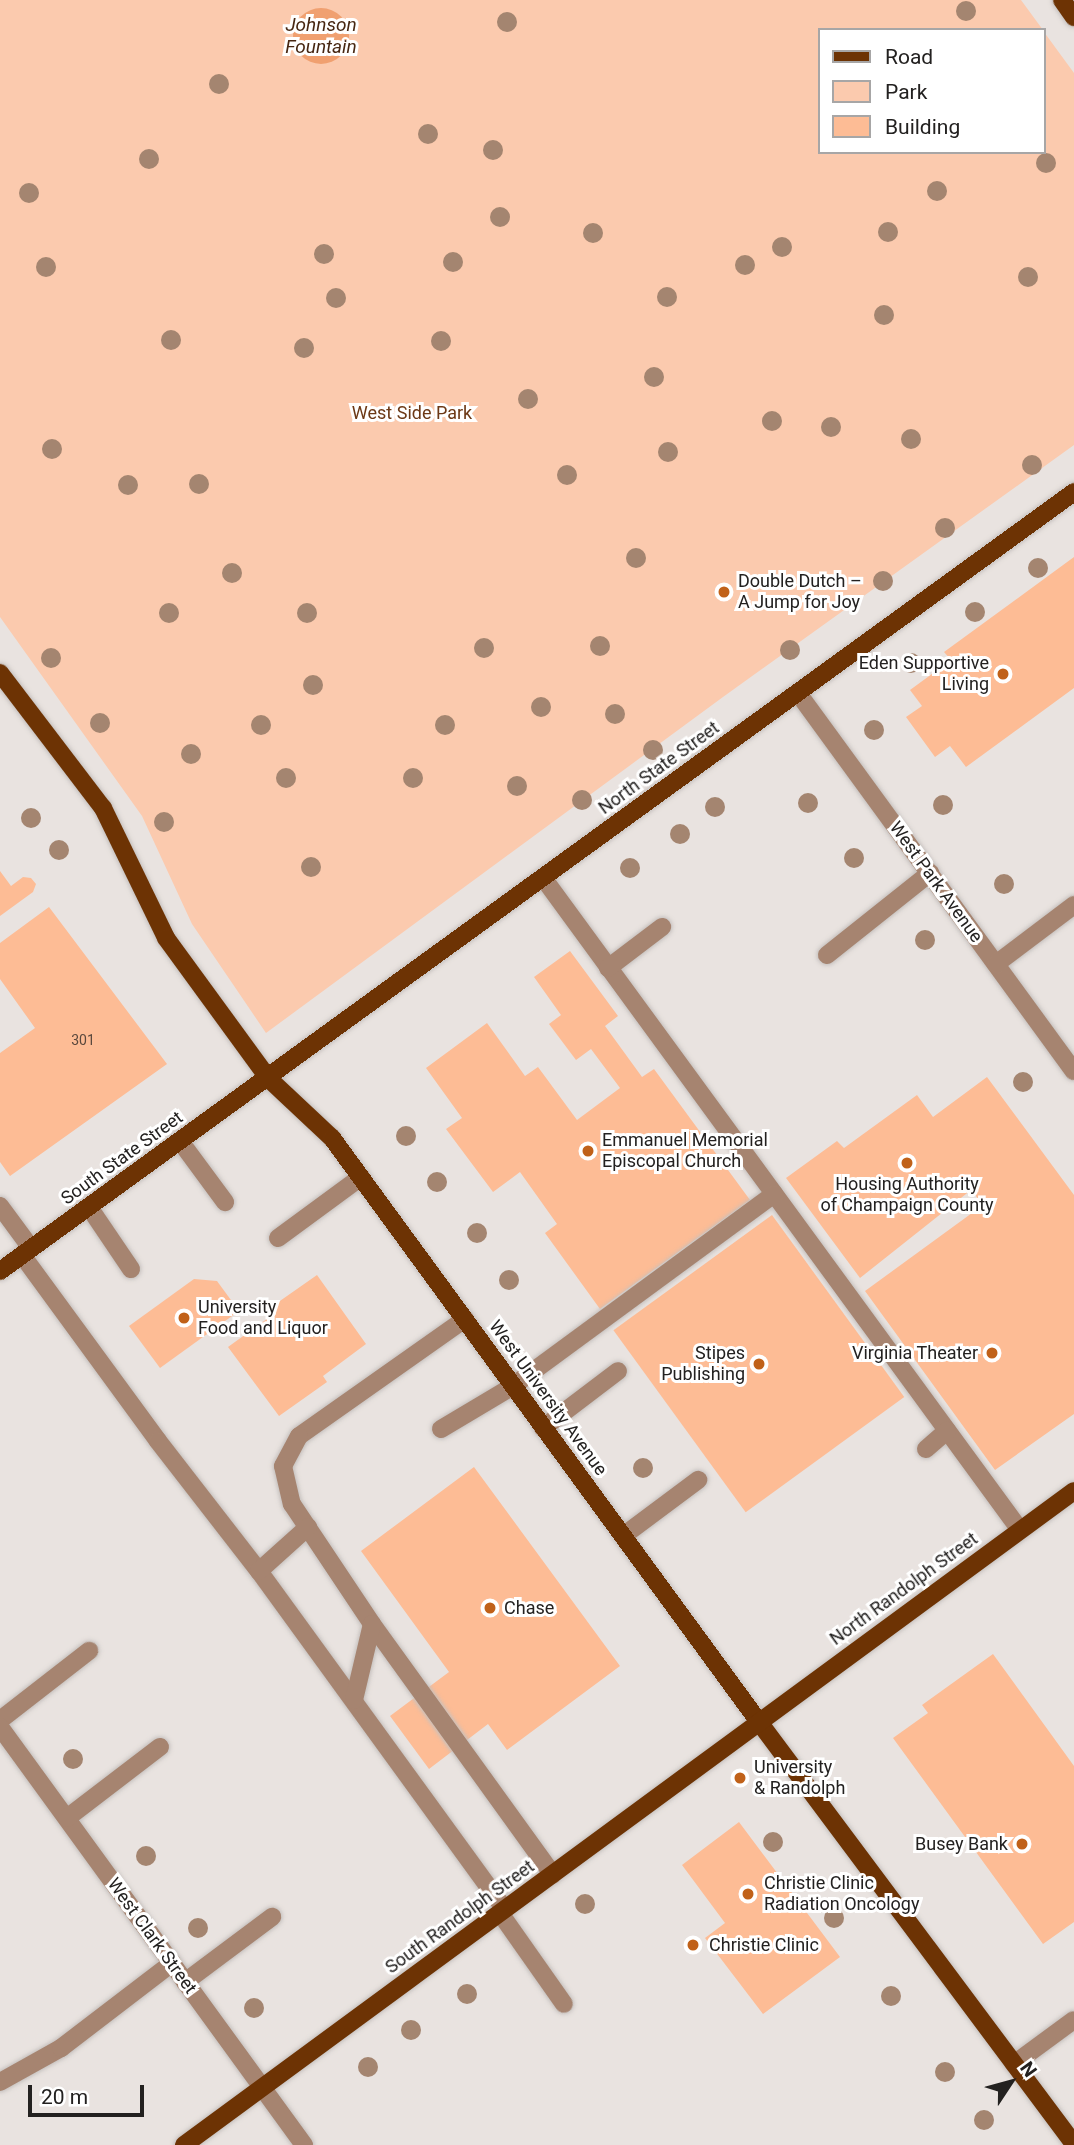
<!DOCTYPE html>
<html>
<head>
<meta charset="utf-8">
<style>
	body { margin:0 }
	#map { position:relative; width:1074px; height:2145px; overflow:hidden; background:#e9e3e0; font-family:Roboto,sans-serif }
	div>[style] { position:absolute }
	[style*='--x'] { left:calc(var(--x)*1px); top:calc(var(--y)*1px); width:calc(var(--w)*1px); rotate:calc(var(--a)*1deg) }
	.green>* { inset:0; background:#fbcaae }
	.water>* { inset:0; background:#f0a070 }
	.round { border-radius:50% }
	.building>* { inset:0; background:#fdbc95; transform-origin:0 0 }
	.roads { filter:drop-shadow(0 0 2px #c5c0bd) drop-shadow(0 0 2px #c5c0bd) }
	.minor>* { height:18px; margin:-9px; padding:0 9px; transform-origin:9px; border-radius:9px; background:#a68470 }
	.major>* { height:18px; margin:-9px; padding:0 9px; transform-origin:9px; border-radius:9px; background:#6d3304 }
	.trees>* { width:20px; height:20px; margin:-10px; border-radius:50%; background:#a48570 }
	.dots>* { width:19px; height:19px; translate:-50% -50%; box-sizing:border-box; border:4px solid #fff; border-radius:50% }
	span { translate:-50% -50%; white-space:nowrap; text-align:center; line-height:1.15; -webkit-text-stroke:6px #fff; paint-order:stroke }
	.number-label { font-size:14px; color:#5a483d }
	.number-label span { -webkit-text-stroke-width:0 }
	.park-label { font-size:18px; color:#6c3815 }
	.poi-label { font-size:18px; color:#232120 }
	.left { translate:0 -50%; text-align:left }
	.right { translate:-100% -50%; text-align:right }
	.street-label { font-size:18px; color:#232120 }
	.water-label { font-size:19px; color:#472712; font-style:italic }
	.legend { position:absolute; left:818px; top:28px; width:228px; height:126px; box-sizing:border-box; background:#fff; border:2px solid #a7a6a6; margin:0; padding:9px 12px; list-style:none; font-size:21px; color:#232120 }
	.legend li { display:flex; align-items:center; gap:14px; height:35px }
	.legend b { width:35px; border:2px solid #a7a6a6 }
	.north { position:absolute; left:976px; top:2047px; width:70px; height:70px; -webkit-text-stroke:5px #fff; paint-order:stroke; rotate:54deg; font-size:19px; font-weight:700; line-height:28px; text-align:center; color:#232120 }
	.north::after { content:''; display:block; margin:auto; width:24px; height:32px; background:#232120; clip-path:polygon(50% 0,100% 100%,50% 72%,0 100%) }
	.scale { position:absolute; left:28px; top:2085px; width:116px; height:32px; box-sizing:border-box; border:4px solid #232120; border-top:0; padding-left:9px; font-size:21px; line-height:24px; white-space:nowrap; color:#232120; -webkit-text-stroke:5px #fff; paint-order:stroke }
</style>
</head>
<body>
<div id="map">
	<div class="green">
		<i style="clip-path:polygon(0 0,1021px 0,1043px 30px,820px 30px,820px 152px,1044px 152px,1044px 32px,1074px 73px,1074px 445px,723px 697px,266px 1033px,192px 924px,142px 816px,0 617px)"></i>
	</div>
	<div class="water">
		<i class="round" style="left:293px;top:8px;width:56px;height:56px"></i>
	</div>
	<div class="building">
		<i style="clip-path:polygon(1074px 557px,1074px 688px,966px 767px,950px 746px,935px 757px,906px 717px,922px 706px,910px 690px,951px 660px,944px 652px)"></i>
		<i style="clip-path:polygon(0 871px,11px 886px,23px 877px,31px 878px,36px 884px,33px 892px,0 916px)"></i>
		<i style="clip-path:polygon(49px 907px,167px 1064px,10px 1176px,0 1162px,0 1053px,35px 1028px,0 979px,0 943px)"></i>
		<i style="clip-path:polygon(570px 951px,618px 1016px,605px 1026px,642px 1077px,654px 1069px,750px 1200px,600px 1309px,545px 1233px,557px 1224px,520px 1172px,493px 1192px,446px 1129px,462px 1118px,426px 1068px,487px 1023px,525px 1076px,538px 1067px,577px 1120px,620px 1088px,591px 1049px,576px 1060px,549px 1024px,561px 1015px,534px 977px)"></i>
		<i style="clip-path:polygon(987px 1077px,1074px 1195px,1074px 1414px,995px 1470px,865px 1291px,983px 1205px,971px 1190px,860px 1278px,786px 1178px,837px 1141px,844px 1148px,917px 1095px,933px 1117px)"></i>
		<i style="left:772px;top:1215px;width:225px;height:196px;rotate:54deg"></i>
		<i style="clip-path:polygon(317px 1275px,366px 1344px,323px 1376px,327px 1382px,279px 1416px,228px 1347px,271px 1316px,267px 1310px)"></i>
		<i style="clip-path:polygon(194px 1279px,217px 1281px,239px 1311px,160px 1368px,129px 1326px)"></i>
		<i style="clip-path:polygon(474px 1467px,620px 1666px,507px 1750px,488px 1724px,429px 1769px,390px 1716px,449px 1672px,361px 1551px)"></i>
		<i style="clip-path:polygon(993px 1654px,1074px 1766px,1074px 1922px,1043px 1944px,893px 1738px,928px 1713px,922px 1705px)"></i>
		<i style="clip-path:polygon(739px 1822px,840px 1957px,763px 2014px,705px 1938px,725px 1923px,682px 1865px)"></i>
	</div>
	<div class="roads">
		<div class="minor">
			<i style="--x:798;--y:693;--w:468;--a:53.9"></i>
			<i style="--x:544;--y:879;--w:806;--a:53.83"></i>
			<i style="--x:827;--y:955;--w:132;--a:-38.5"></i>
			<i style="--x:996;--y:964;--w:98;--a:-37.1"></i>
			<i style="--x:608;--y:968;--w:68;--a:-37.2"></i>
			<i style="--x:180;--y:1141;--w:76;--a:53.6"></i>
			<i style="--x:0;--y:1206;--w:52;--a:53.6"></i>
			<i style="--x:89;--y:1207;--w:75;--a:55.9"></i>
			<i style="--x:278;--y:1238;--w:103;--a:-36.3"></i>
			<i style="--x:22;--y:1255;--w:230;--a:53.8"></i>
			<i style="--x:158;--y:1441;--w:165;--a:52.2"></i>
			<i style="--x:259;--y:1571;--w:418;--a:54"></i>
			<i style="--x:465;--y:1319;--w:203;--a:144.8"></i>
			<i style="--x:299;--y:1436;--w:34;--a:118"></i>
			<i style="--x:283;--y:1466;--w:39;--a:77"></i>
			<i style="--x:292;--y:1504;--w:144;--a:56.3"></i>
			<i style="--x:372;--y:1624;--w:309;--a:54.2"></i>
			<i style="--x:543;--y:1428;--w:94;--a:-37.2"></i>
			<i style="--x:441;--y:1429;--w:84;--a:-30.8"></i>
			<i style="--x:513;--y:1386;--w:324;--a:-36.3"></i>
			<i style="--x:926;--y:1449;--w:28;--a:-41"></i>
			<i style="--x:623;--y:1536;--w:94;--a:-36.7"></i>
			<i style="--x:259;--y:1571;--w:66;--a:-41.9"></i>
			<i style="--x:354;--y:1700;--w:78;--a:-76.7"></i>
			<i style="--x:0;--y:1720;--w:113;--a:-37.8"></i>
			<i style="--x:0;--y:1727;--w:517;--a:53.97"></i>
			<i style="--x:67;--y:1818;--w:117;--a:-37.4"></i>
			<i style="--x:500;--y:1913;--w:111;--a:54.9"></i>
			<i style="--x:185;--y:1982;--w:109;--a:-36.8"></i>
			<i style="--x:1014;--y:2064;--w:74;--a:-36.3"></i>
			<i style="--x:0;--y:2082;--w:70;--a:-29.1"></i>
			<i style="--x:61;--y:2048;--w:140;--a:-37.4"></i>
		</div>
		<div class="major">
			<i style="--x:1062;--y:0;--w:21;--a:55"></i>
			<i style="--x:0;--y:673;--w:170;--a:52.7"></i>
			<i style="--x:103;--y:808;--w:144;--a:64.1"></i>
			<i style="--x:166;--y:938;--w:173;--a:53.9"></i>
			<i style="--x:268;--y:1078;--w:88;--a:43.2"></i>
			<i style="--x:332;--y:1138;--w:723;--a:53.83"></i>
			<i style="--x:759;--y:1722;--w:527;--a:53.26"></i>
			<i style="--x:0;--y:1271;--w:1327;--a:-35.95"></i>
			<i style="--x:184;--y:2145;--w:1104;--a:-36.31"></i>
		</div>
	</div>
	<div class="trees">
		<i style="left:966px;top:11px"></i>
		<i style="left:507px;top:22px"></i>
		<i style="left:219px;top:84px"></i>
		<i style="left:428px;top:134px"></i>
		<i style="left:493px;top:150px"></i>
		<i style="left:149px;top:159px"></i>
		<i style="left:1046px;top:163px"></i>
		<i style="left:937px;top:191px"></i>
		<i style="left:29px;top:193px"></i>
		<i style="left:500px;top:217px"></i>
		<i style="left:888px;top:232px"></i>
		<i style="left:593px;top:233px"></i>
		<i style="left:782px;top:247px"></i>
		<i style="left:324px;top:254px"></i>
		<i style="left:453px;top:262px"></i>
		<i style="left:745px;top:265px"></i>
		<i style="left:46px;top:267px"></i>
		<i style="left:1028px;top:277px"></i>
		<i style="left:667px;top:297px"></i>
		<i style="left:336px;top:298px"></i>
		<i style="left:884px;top:315px"></i>
		<i style="left:171px;top:340px"></i>
		<i style="left:441px;top:341px"></i>
		<i style="left:304px;top:348px"></i>
		<i style="left:654px;top:377px"></i>
		<i style="left:528px;top:399px"></i>
		<i style="left:772px;top:421px"></i>
		<i style="left:831px;top:427px"></i>
		<i style="left:911px;top:439px"></i>
		<i style="left:52px;top:449px"></i>
		<i style="left:668px;top:452px"></i>
		<i style="left:1032px;top:465px"></i>
		<i style="left:567px;top:475px"></i>
		<i style="left:199px;top:484px"></i>
		<i style="left:128px;top:485px"></i>
		<i style="left:945px;top:528px"></i>
		<i style="left:636px;top:558px"></i>
		<i style="left:1038px;top:568px"></i>
		<i style="left:232px;top:573px"></i>
		<i style="left:883px;top:581px"></i>
		<i style="left:975px;top:612px"></i>
		<i style="left:169px;top:613px"></i>
		<i style="left:307px;top:613px"></i>
		<i style="left:600px;top:646px"></i>
		<i style="left:484px;top:648px"></i>
		<i style="left:790px;top:650px"></i>
		<i style="left:51px;top:658px"></i>
		<i style="left:911px;top:663px"></i>
		<i style="left:313px;top:685px"></i>
		<i style="left:541px;top:707px"></i>
		<i style="left:615px;top:714px"></i>
		<i style="left:100px;top:723px"></i>
		<i style="left:261px;top:725px"></i>
		<i style="left:445px;top:725px"></i>
		<i style="left:874px;top:730px"></i>
		<i style="left:653px;top:750px"></i>
		<i style="left:191px;top:754px"></i>
		<i style="left:286px;top:778px"></i>
		<i style="left:413px;top:778px"></i>
		<i style="left:517px;top:786px"></i>
		<i style="left:582px;top:800px"></i>
		<i style="left:808px;top:803px"></i>
		<i style="left:943px;top:805px"></i>
		<i style="left:715px;top:807px"></i>
		<i style="left:31px;top:818px"></i>
		<i style="left:164px;top:822px"></i>
		<i style="left:680px;top:834px"></i>
		<i style="left:59px;top:850px"></i>
		<i style="left:854px;top:858px"></i>
		<i style="left:311px;top:867px"></i>
		<i style="left:630px;top:868px"></i>
		<i style="left:1004px;top:884px"></i>
		<i style="left:925px;top:940px"></i>
		<i style="left:1023px;top:1082px"></i>
		<i style="left:406px;top:1136px"></i>
		<i style="left:437px;top:1182px"></i>
		<i style="left:477px;top:1233px"></i>
		<i style="left:509px;top:1280px"></i>
		<i style="left:643px;top:1468px"></i>
		<i style="left:73px;top:1759px"></i>
		<i style="left:773px;top:1842px"></i>
		<i style="left:146px;top:1856px"></i>
		<i style="left:585px;top:1904px"></i>
		<i style="left:834px;top:1918px"></i>
		<i style="left:198px;top:1928px"></i>
		<i style="left:467px;top:1994px"></i>
		<i style="left:891px;top:1996px"></i>
		<i style="left:254px;top:2008px"></i>
		<i style="left:411px;top:2030px"></i>
		<i style="left:368px;top:2067px"></i>
		<i style="left:945px;top:2072px"></i>
		<i style="left:984px;top:2120px"></i>
	</div>
	<div class="dots">
		<i style="left:724px;top:592px;background:#c06119"></i>
		<i style="left:1003px;top:674px;background:#c06119"></i>
		<i style="left:588px;top:1151px;background:#c06119"></i>
		<i style="left:907px;top:1163px;background:#c06119"></i>
		<i style="left:184px;top:1318px;background:#c06119"></i>
		<i style="left:992px;top:1353px;background:#c06119"></i>
		<i style="left:759px;top:1364px;background:#c06119"></i>
		<i style="left:490px;top:1608px;background:#c06119"></i>
		<i style="left:740px;top:1778px;background:#c06119"></i>
		<i style="left:1022px;top:1844px;background:#c06119"></i>
		<i style="left:748px;top:1894px;background:#c06119"></i>
		<i style="left:693px;top:1945px;background:#c06119"></i>
	</div>
	<div class="number-label">
		<span style="left:83px;top:1040px">301</span>
	</div>
	<div class="park-label">
		<span style="left:412px;top:413px">West Side Park</span>
	</div>
	<div class="poi-label">
		<span class="left" style="left:738px;top:592px">Double Dutch –<br>A Jump for Joy</span>
		<span class="right" style="left:989px;top:674px">Eden Supportive<br>Living</span>
		<span class="left" style="left:602px;top:1151px">Emmanuel Memorial<br>Episcopal Church</span>
		<span style="left:907px;top:1195px">Housing Authority<br>of Champaign County</span>
		<span class="left" style="left:198px;top:1318px">University<br>Food and Liquor</span>
		<span class="right" style="left:978px;top:1353px">Virginia Theater</span>
		<span class="right" style="left:745px;top:1364px">Stipes<br>Publishing</span>
		<span class="left" style="left:504px;top:1608px">Chase</span>
		<span class="left" style="left:754px;top:1778px">University<br>&amp; Randolph</span>
		<span class="right" style="left:1008px;top:1844px">Busey Bank</span>
		<span class="left" style="left:764px;top:1894px">Christie Clinic<br>Radiation Oncology</span>
		<span class="left" style="left:709px;top:1945px">Christie Clinic</span>
	</div>
	<div class="street-label">
		<span style="left:659px;top:768px;rotate:-36deg">North State Street</span>
		<span style="left:936px;top:882px;rotate:54deg">West Park Avenue</span>
		<span style="left:122px;top:1158px;rotate:-36deg">South State Street</span>
		<span style="left:548px;top:1398px;rotate:54deg">West University Avenue</span>
		<span style="left:904px;top:1589px;rotate:-36deg">North Randolph Street</span>
		<span style="left:460px;top:1917px;rotate:-36deg">South Randolph Street</span>
		<span style="left:152px;top:1936px;rotate:54deg">West Clark Street</span>
	</div>
	<div class="water-label">
		<span style="left:321px;top:36px">Johnson<br>Fountain</span>
	</div>
	<ul class="legend">
	<li><b style="height:9px;background:#6d3304"></b>Road</li>
	<li><b style="height:19px;background:#fbcaae"></b>Park</li>
	<li><b style="height:19px;background:#fdbc95"></b>Building</li>
	</ul>
	<div class="north">N</div>
	<div class="scale">20 m</div>
</div>
</body>
</html>
